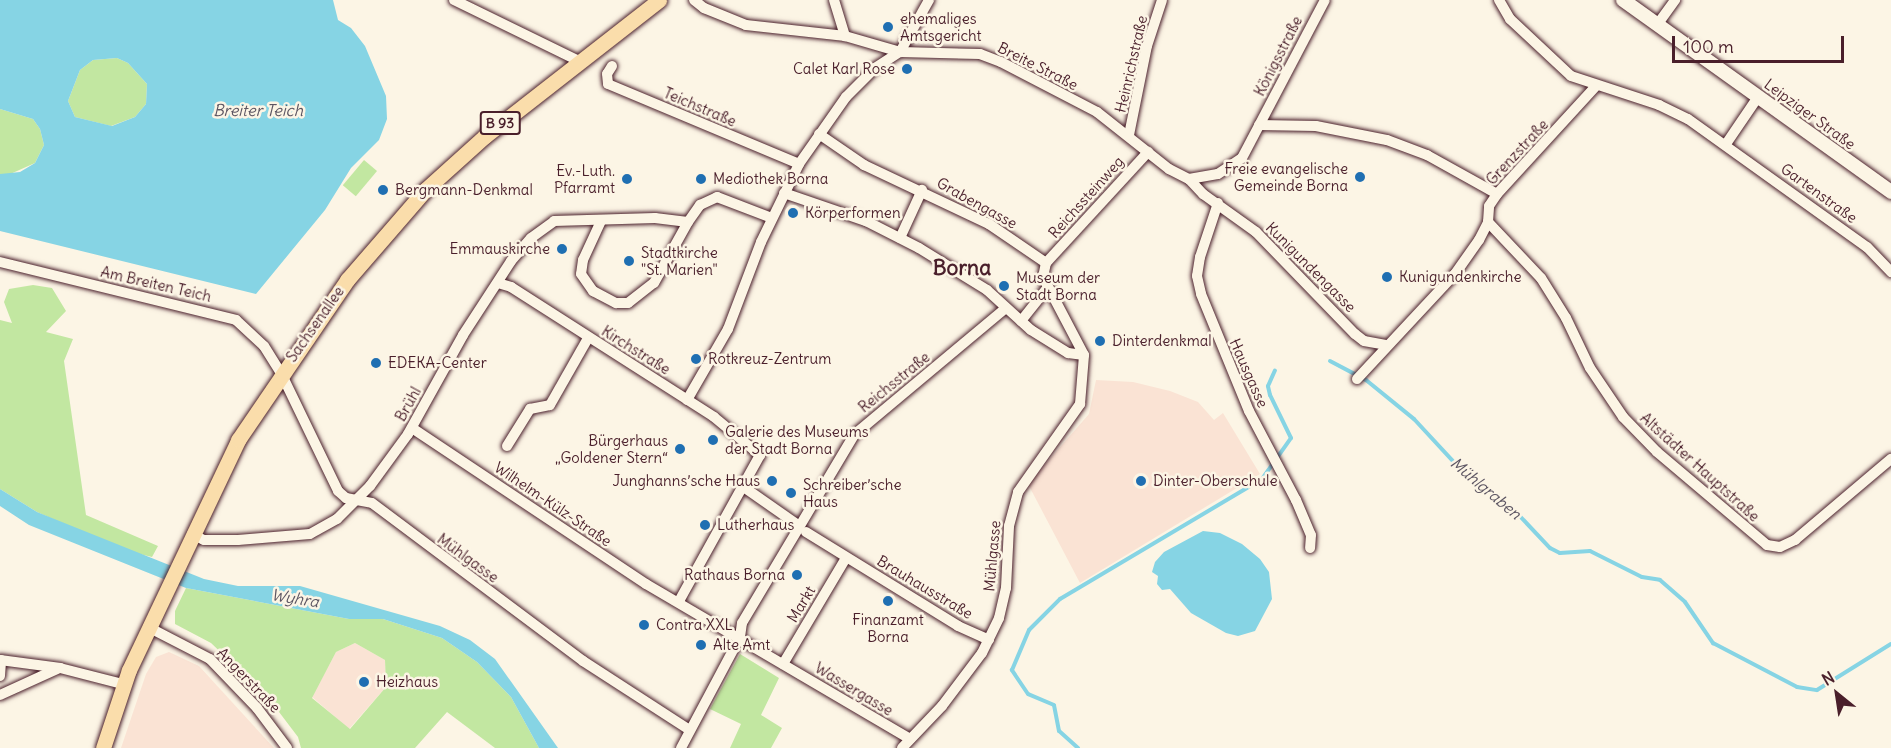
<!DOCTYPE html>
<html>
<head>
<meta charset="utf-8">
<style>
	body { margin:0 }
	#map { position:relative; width:1891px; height:748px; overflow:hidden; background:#fcf5e5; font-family:Delius,sans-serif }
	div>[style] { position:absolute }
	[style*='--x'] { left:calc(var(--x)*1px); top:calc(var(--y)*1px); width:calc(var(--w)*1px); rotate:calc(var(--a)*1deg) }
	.built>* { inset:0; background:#fae3d4 }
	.green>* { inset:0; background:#c2e7a1; transform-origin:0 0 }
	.water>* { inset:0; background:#86d4e4 }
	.stream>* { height:4px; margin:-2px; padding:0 2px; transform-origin:2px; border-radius:2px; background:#86d4e4 }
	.roads { filter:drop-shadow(0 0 2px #4a1f2b) drop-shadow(0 0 2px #4a1f2b) }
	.street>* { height:10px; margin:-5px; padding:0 5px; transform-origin:5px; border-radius:5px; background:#fcf5e5 }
	.secondary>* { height:14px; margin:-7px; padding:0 7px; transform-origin:7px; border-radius:7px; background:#fcf5e5 }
	.primary>* { height:15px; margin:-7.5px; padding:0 7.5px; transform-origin:7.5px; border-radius:7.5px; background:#faddab }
	.dots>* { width:16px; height:16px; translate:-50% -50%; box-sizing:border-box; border:3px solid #fcf5e5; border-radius:50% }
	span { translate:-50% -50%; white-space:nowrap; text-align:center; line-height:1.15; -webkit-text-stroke:5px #fcf5e5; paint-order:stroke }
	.shield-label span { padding:2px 4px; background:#fcf5e5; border:2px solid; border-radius:4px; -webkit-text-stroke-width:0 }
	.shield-label { font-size:14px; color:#4a1f2b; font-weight:700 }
	.poi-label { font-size:15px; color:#4a1f2b }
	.left { translate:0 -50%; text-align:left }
	.right { translate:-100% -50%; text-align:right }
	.street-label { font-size:15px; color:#4a1f2b }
	.water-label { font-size:16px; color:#5c5562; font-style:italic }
	.district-label { font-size:21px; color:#4a1f2b; font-weight:700 }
	.north { position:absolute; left:1807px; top:664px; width:60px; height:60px; -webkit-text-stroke:4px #fcf5e5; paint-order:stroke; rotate:330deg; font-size:16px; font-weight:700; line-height:24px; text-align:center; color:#4a1f2b }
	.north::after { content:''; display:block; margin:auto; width:21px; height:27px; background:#4a1f2b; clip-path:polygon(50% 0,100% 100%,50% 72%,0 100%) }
	.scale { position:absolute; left:1672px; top:36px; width:172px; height:27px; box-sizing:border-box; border:3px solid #4a1f2b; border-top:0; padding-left:8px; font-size:18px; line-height:21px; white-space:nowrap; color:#4a1f2b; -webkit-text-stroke:4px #fcf5e5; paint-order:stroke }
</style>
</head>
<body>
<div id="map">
	<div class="built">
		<i style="clip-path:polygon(1096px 380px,1133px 382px,1170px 391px,1198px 402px,1214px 420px,1223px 413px,1260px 474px,1080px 583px,1028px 484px,1089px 414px)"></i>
		<i style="clip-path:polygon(355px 643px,385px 660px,386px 687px,349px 729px,312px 697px,336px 652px)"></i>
		<i style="clip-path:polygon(169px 652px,199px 666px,274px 748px,121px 748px,146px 674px,156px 657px)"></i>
	</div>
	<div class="green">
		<i style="clip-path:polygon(117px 58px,128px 63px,147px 84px,146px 104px,135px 117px,111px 126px,75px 117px,68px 101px,80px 70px,93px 60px)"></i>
		<i style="clip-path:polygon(0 109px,33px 119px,40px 129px,44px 145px,35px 163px,8px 175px,0 174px)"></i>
		<i style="left:364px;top:160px;width:17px;height:33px;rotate:40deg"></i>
		<i style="clip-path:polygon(33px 285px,52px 288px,66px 311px,46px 332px,73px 339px,64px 361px,86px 515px,158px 546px,152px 557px,123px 550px,37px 512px,0 489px,0 320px,12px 323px,4px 302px,9px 289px)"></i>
		<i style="clip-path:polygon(evenodd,186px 588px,349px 619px,383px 619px,442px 638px,477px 662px,511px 697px,539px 748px,495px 748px,447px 712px,415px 748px,301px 748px,298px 737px,276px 708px,232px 663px,211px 643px,175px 624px,175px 611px,186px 588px,355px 643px,385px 660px,386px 687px,350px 729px,312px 698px,336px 652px,355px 643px)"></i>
		<i style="clip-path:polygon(740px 654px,779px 678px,761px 715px,782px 728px,771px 748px,730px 748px,741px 724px,710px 709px)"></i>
	</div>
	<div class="water">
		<i style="clip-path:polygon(evenodd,0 0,333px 0,338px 20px,351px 28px,365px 46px,386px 96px,387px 119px,379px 140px,351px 168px,325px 210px,256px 294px,0 231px,0 174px,20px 172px,35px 163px,44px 145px,40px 129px,33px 119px,0 109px,0 0,117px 58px,128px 63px,147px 84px,146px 104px,135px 117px,112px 126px,75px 117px,68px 101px,80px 70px,93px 60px,117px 58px)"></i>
		<i style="clip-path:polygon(0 489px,37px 512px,204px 579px,238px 586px,300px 586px,440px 626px,470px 640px,495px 659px,558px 748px,539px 748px,511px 697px,477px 662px,442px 638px,383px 619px,349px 619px,186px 588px,29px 525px,0 506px)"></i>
		<i style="clip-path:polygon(1203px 531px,1220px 533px,1242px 544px,1260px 559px,1269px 572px,1272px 599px,1255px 631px,1238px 636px,1226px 633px,1191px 613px,1170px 589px,1162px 590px,1157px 584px,1158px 576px,1152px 572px,1155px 562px,1164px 552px)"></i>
	</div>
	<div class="stream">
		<i style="--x:1330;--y:361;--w:41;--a:27.8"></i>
		<i style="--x:1366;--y:380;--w:62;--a:39.1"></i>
		<i style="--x:1414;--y:419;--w:72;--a:47.2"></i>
		<i style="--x:1463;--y:472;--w:65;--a:36.9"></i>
		<i style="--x:1515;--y:511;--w:51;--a:46.6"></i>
		<i style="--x:1550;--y:548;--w:11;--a:27"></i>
		<i style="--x:1560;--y:553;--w:30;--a:-4"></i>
		<i style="--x:1590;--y:551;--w:58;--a:26.6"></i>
		<i style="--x:1642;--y:577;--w:18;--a:9"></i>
		<i style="--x:1660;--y:580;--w:33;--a:41"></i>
		<i style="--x:1685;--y:602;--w:50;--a:55.7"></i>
		<i style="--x:1713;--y:643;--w:95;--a:27.6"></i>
		<i style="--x:1797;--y:687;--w:20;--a:9"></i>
		<i style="--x:1817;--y:690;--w:87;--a:-31.9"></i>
		<i style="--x:1078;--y:748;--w:25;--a:-138"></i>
		<i style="--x:1059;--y:731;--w:26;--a:-101"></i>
		<i style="--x:1054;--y:705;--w:28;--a:-157"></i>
		<i style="--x:1028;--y:694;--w:29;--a:-124"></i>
		<i style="--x:1012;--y:670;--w:43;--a:-67"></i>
		<i style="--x:1029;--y:630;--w:44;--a:-45"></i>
		<i style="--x:1060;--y:599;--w:235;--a:-30.7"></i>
		<i style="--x:1262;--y:479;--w:50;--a:-54.7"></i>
		<i style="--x:1291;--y:438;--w:48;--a:-116"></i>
		<i style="--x:1270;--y:395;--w:9;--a:-103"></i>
		<i style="--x:1268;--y:386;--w:17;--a:-66"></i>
	</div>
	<div class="roads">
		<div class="street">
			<i style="--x:454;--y:0;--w:139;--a:26"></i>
			<i style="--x:694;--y:0;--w:13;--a:39"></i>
			<i style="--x:704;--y:8;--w:45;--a:22"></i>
			<i style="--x:746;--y:25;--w:100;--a:6.3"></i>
			<i style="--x:845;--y:36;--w:57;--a:16.2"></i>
			<i style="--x:900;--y:52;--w:80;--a:1.4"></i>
			<i style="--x:980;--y:54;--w:22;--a:21"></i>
			<i style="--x:1001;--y:62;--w:108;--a:27.5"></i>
			<i style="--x:1097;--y:112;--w:92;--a:38.4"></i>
			<i style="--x:1169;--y:169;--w:22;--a:27"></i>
			<i style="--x:1189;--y:179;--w:21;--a:47"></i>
			<i style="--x:1203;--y:194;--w:65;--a:35.6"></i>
			<i style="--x:1256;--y:232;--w:142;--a:45.9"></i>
			<i style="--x:1355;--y:334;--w:11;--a:38"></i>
			<i style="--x:1364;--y:341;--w:22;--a:10"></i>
			<i style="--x:834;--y:0;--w:38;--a:73"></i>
			<i style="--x:1499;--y:0;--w:22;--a:60"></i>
			<i style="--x:1510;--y:19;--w:83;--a:43.1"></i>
			<i style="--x:1571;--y:76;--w:93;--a:18.2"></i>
			<i style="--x:1659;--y:105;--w:32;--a:26"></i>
			<i style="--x:1688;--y:119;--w:220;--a:35.6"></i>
			<i style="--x:1867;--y:247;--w:35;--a:46"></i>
			<i style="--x:1657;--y:25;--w:31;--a:-54"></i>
			<i style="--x:612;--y:66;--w:9;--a:122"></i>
			<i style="--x:607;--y:74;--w:10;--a:84"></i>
			<i style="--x:608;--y:84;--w:207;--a:22.7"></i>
			<i style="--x:1259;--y:125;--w:57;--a:1"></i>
			<i style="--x:1316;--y:126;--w:72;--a:11.2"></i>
			<i style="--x:1387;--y:140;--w:43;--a:20.6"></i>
			<i style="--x:1427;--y:155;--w:80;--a:29.1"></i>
			<i style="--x:819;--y:134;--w:55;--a:34.6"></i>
			<i style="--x:864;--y:165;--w:138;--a:25.3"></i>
			<i style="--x:989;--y:224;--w:69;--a:34.4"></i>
			<i style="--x:1129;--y:135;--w:91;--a:-78.6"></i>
			<i style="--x:1147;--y:46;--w:48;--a:-71.9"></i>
			<i style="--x:1726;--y:144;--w:57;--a:-55.8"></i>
			<i style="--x:1189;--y:179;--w:29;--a:-10"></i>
			<i style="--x:1218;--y:174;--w:29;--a:-34"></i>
			<i style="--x:1242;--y:158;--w:178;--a:-62.3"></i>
			<i style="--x:784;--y:193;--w:87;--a:18.9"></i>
			<i style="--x:866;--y:221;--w:59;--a:27"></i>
			<i style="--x:919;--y:248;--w:80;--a:31.7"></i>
			<i style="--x:987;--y:290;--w:59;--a:42.3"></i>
			<i style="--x:1031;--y:330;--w:44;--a:31.9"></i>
			<i style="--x:1068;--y:353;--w:16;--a:7"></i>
			<i style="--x:1218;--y:203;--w:57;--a:108.4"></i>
			<i style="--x:1200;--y:257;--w:19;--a:99"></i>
			<i style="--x:1197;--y:276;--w:18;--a:77"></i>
			<i style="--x:1201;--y:294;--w:126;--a:67.7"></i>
			<i style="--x:1249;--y:411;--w:101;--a:62.2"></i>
			<i style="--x:1296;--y:500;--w:38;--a:67"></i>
			<i style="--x:1311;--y:535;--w:13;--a:94"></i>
			<i style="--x:601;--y:221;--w:43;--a:114.8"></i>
			<i style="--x:583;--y:260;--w:14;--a:98"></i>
			<i style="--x:581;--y:274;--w:21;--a:55"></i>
			<i style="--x:593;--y:291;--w:26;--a:28"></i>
			<i style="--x:616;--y:303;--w:12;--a:0"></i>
			<i style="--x:628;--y:303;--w:33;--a:-38"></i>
			<i style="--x:654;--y:283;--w:70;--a:-60.9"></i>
			<i style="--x:1488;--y:222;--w:77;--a:46.6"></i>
			<i style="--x:1541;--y:278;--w:47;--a:58"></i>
			<i style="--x:1566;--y:318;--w:55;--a:64.4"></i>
			<i style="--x:1590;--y:368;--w:59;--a:56"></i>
			<i style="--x:1623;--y:417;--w:49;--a:45.8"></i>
			<i style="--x:1657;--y:452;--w:144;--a:40.2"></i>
			<i style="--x:1767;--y:545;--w:13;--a:9"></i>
			<i style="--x:1780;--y:547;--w:17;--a:-25"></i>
			<i style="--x:1795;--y:540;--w:126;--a:-40.2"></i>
			<i style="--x:900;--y:238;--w:53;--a:-65.4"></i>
			<i style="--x:0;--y:262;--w:243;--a:13.8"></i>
			<i style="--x:236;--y:320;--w:38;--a:43"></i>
			<i style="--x:264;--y:346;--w:32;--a:58"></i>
			<i style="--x:281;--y:373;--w:131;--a:64.2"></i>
			<i style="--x:338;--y:491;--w:11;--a:41"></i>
			<i style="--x:346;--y:498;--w:26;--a:11"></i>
			<i style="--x:372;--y:503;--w:264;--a:36.8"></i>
			<i style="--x:583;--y:661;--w:125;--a:32.9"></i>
			<i style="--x:498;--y:283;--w:14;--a:17"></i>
			<i style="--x:511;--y:287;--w:241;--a:32.6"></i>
			<i style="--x:714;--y:417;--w:60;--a:39.6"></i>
			<i style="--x:760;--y:455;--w:167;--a:119"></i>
			<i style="--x:1021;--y:321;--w:43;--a:-51.5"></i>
			<i style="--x:1357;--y:379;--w:144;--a:-47"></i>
			<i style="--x:1455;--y:274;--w:42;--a:-54.8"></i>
			<i style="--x:1479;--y:240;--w:20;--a:-63"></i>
			<i style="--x:1488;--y:222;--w:16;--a:-86"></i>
			<i style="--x:1489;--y:206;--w:14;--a:-56"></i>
			<i style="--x:1497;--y:194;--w:145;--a:-47.5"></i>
			<i style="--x:687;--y:400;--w:82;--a:-60"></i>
			<i style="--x:728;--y:329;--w:93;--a:-69.2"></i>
			<i style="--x:761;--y:242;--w:87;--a:-64"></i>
			<i style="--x:799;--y:164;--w:82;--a:-55"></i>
			<i style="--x:846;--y:97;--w:41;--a:-45"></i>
			<i style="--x:875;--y:68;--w:30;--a:-33"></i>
			<i style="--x:900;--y:52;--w:60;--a:-60.9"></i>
			<i style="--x:412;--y:428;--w:281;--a:33.7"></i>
			<i style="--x:646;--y:584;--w:306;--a:30.4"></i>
			<i style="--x:507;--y:446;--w:44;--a:-58.1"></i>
			<i style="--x:530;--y:409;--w:20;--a:-11"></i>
			<i style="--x:550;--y:405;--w:77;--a:-60.4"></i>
			<i style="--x:745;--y:488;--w:65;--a:34.9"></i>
			<i style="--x:806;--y:532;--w:179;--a:31.7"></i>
			<i style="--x:958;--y:626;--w:34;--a:24"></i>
			<i style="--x:192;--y:534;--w:13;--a:27"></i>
			<i style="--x:204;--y:540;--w:34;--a:0"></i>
			<i style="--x:238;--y:540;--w:72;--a:-4.8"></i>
			<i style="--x:310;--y:534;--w:31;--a:-29"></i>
			<i style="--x:337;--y:519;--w:47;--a:-45"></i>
			<i style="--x:370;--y:486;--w:64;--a:-53.8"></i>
			<i style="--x:408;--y:434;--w:113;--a:-60.9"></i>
			<i style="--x:463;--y:335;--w:88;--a:-57"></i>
			<i style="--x:511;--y:261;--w:30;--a:-49"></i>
			<i style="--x:531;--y:238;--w:29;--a:-36"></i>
			<i style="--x:554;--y:221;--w:101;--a:-1.7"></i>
			<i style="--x:655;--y:218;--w:33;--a:7"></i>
			<i style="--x:688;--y:222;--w:21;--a:-55"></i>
			<i style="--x:700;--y:205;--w:19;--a:-25"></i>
			<i style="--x:717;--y:197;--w:59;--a:20.9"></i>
			<i style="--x:148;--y:627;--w:70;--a:27.3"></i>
			<i style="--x:210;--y:659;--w:68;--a:46.2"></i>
			<i style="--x:257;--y:708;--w:50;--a:53.1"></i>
			<i style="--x:0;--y:660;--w:61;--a:7.6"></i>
			<i style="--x:60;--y:668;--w:65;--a:14.3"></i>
			<i style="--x:783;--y:664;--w:123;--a:-59.3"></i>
			<i style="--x:0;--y:676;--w:16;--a:-86"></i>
			<i style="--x:0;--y:695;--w:63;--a:-24.5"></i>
			<i style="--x:681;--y:748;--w:126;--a:-62"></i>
			<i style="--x:740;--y:637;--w:14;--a:-82"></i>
			<i style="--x:742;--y:623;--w:219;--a:-59.2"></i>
			<i style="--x:854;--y:435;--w:198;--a:-39.9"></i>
			<i style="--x:902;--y:748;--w:58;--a:-46.4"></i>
			<i style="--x:942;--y:706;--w:66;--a:-53"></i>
			<i style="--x:982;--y:653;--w:39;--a:-64"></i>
			<i style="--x:999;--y:618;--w:31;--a:-77"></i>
			<i style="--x:1006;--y:588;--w:62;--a:-87.2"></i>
			<i style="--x:1009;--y:526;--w:35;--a:-75"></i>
			<i style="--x:1018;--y:492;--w:108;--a:-54.8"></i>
			<i style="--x:1080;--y:404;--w:49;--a:-85.3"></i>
			<i style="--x:1084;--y:355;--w:88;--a:-117.7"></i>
			<i style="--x:1043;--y:277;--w:14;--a:-78"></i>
			<i style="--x:1046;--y:263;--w:151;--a:-47.4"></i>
		</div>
		<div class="secondary">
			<i style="--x:1623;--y:0;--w:330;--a:35.6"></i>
		</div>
		<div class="primary">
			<i style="--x:103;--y:748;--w:82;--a:-71.6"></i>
			<i style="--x:129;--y:670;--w:255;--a:-64.6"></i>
			<i style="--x:238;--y:440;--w:194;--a:-55.7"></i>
			<i style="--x:347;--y:280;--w:119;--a:-49.1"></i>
			<i style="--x:425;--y:190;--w:81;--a:-42"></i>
			<i style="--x:485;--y:136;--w:221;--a:-38"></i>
		</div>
	</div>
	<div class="dots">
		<i style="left:888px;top:27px;background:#1f6fb2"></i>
		<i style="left:907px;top:69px;background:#1f6fb2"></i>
		<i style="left:1360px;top:177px;background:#1f6fb2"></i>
		<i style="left:627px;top:179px;background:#1f6fb2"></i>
		<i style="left:701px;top:179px;background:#1f6fb2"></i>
		<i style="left:383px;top:190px;background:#1f6fb2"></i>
		<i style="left:793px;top:213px;background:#1f6fb2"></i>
		<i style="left:562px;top:249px;background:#1f6fb2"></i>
		<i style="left:629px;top:261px;background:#1f6fb2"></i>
		<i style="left:1387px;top:277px;background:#1f6fb2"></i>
		<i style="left:1004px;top:286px;background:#1f6fb2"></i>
		<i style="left:1100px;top:341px;background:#1f6fb2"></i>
		<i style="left:696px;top:359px;background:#1f6fb2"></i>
		<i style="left:376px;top:363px;background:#1f6fb2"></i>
		<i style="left:713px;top:440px;background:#1f6fb2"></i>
		<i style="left:680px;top:449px;background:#1f6fb2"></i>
		<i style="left:772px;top:481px;background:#1f6fb2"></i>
		<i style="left:1141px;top:481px;background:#1f6fb2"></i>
		<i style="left:791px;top:493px;background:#1f6fb2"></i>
		<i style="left:705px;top:525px;background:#1f6fb2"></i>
		<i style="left:797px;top:575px;background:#1f6fb2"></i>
		<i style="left:888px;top:601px;background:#1f6fb2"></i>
		<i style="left:644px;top:625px;background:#1f6fb2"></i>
		<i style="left:701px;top:645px;background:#1f6fb2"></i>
		<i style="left:364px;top:682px;background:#1f6fb2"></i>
	</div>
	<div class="shield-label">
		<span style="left:500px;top:123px">B 93</span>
	</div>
	<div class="poi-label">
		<span class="left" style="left:900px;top:27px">ehemaliges<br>Amtsgericht</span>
		<span class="right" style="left:895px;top:69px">Calet Karl Rose</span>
		<span class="right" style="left:1348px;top:177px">Freie evangelische<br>Gemeinde Borna</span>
		<span class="right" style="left:615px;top:179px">Ev.-Luth.<br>Pfarramt</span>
		<span class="left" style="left:713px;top:179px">Mediothek Borna</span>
		<span class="left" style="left:395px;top:190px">Bergmann-Denkmal</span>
		<span class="left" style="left:805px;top:213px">Körperformen</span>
		<span class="right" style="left:550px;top:249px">Emmauskirche</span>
		<span class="left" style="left:641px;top:261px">Stadtkirche<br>"St. Marien"</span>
		<span class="left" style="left:1016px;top:286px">Museum der<br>Stadt Borna</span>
		<span class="left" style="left:1399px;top:277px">Kunigundenkirche</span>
		<span class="left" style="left:1112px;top:341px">Dinterdenkmal</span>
		<span class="left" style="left:708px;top:359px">Rotkreuz-Zentrum</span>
		<span class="left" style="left:388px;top:363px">EDEKA-Center</span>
		<span class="left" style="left:725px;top:440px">Galerie des Museums<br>der Stadt Borna</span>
		<span class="right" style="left:668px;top:449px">Bürgerhaus<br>„Goldener Stern“</span>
		<span class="right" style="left:760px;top:481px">Junghanns’sche Haus</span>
		<span class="left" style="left:1153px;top:481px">Dinter-Oberschule</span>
		<span class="left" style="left:803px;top:493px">Schreiber’sche<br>Haus</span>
		<span class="left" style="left:717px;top:525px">Lutherhaus</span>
		<span class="right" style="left:785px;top:575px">Rathaus Borna</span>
		<span style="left:888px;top:628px">Finanzamt<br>Borna</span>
		<span class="left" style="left:656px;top:625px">Contra XXL</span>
		<span class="left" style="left:713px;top:645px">Alte Amt</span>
		<span class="left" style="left:376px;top:682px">Heizhaus</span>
	</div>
	<div class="street-label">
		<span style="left:1278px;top:56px;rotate:-63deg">Königsstraße</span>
		<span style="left:1131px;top:64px;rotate:-77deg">Heinrichstraße</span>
		<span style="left:1038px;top:66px;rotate:27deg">Breite Straße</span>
		<span style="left:700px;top:107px;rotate:23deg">Teichstraße</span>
		<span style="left:1810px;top:114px;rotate:36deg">Leipziger Straße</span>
		<span style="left:1517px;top:152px;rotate:-47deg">Grenzstraße</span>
		<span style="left:1819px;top:193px;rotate:36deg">Gartenstraße</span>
		<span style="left:1086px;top:197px;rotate:-48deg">Reichssteinweg</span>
		<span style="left:977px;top:203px;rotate:29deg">Grabengasse</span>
		<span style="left:1311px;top:267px;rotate:45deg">Kunigundengasse</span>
		<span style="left:156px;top:284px;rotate:13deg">Am Breiten Teich</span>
		<span style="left:315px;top:324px;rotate:-55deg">Sachsenallee</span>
		<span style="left:636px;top:350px;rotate:32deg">Kirchstraße</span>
		<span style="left:1249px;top:373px;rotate:66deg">Hausgasse</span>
		<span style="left:894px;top:382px;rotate:-39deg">Reichsstraße</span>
		<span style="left:408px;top:404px;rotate:-61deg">Brühl</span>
		<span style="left:1700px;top:467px;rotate:42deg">Altstädter Hauptstraße</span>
		<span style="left:553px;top:504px;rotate:34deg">Wilhelm-Külz-Straße</span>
		<span style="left:992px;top:556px;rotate:-85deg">Mühlgasse</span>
		<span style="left:468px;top:558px;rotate:36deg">Mühlgasse</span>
		<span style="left:925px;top:587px;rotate:31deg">Brauhausstraße</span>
		<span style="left:801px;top:604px;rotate:-59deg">Markt</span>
		<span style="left:249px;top:680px;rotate:46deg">Angerstraße</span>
		<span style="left:854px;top:689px;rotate:31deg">Wassergasse</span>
	</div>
	<div class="water-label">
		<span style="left:258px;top:110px">Breiter Teich</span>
		<span style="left:1486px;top:488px;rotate:40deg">Mühlgraben</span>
		<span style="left:295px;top:598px;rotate:9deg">Wyhra</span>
	</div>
	<div class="district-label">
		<span style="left:962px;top:268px">Borna</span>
	</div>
	<div class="north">N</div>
	<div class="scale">100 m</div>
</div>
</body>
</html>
